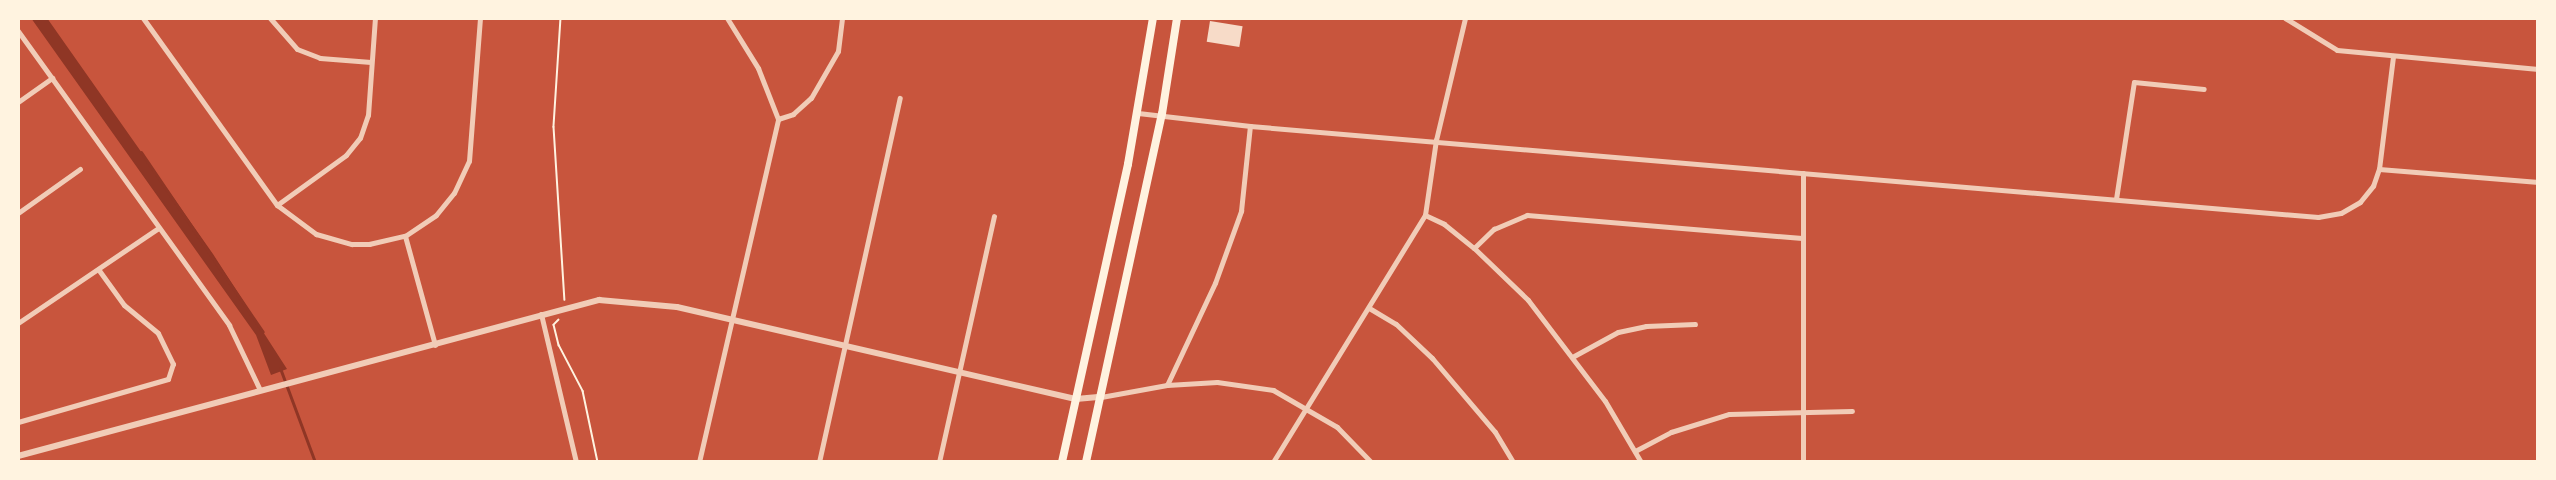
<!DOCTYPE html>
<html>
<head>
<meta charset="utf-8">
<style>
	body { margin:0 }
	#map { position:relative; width:2556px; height:480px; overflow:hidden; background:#c8553d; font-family:"Varela Round",sans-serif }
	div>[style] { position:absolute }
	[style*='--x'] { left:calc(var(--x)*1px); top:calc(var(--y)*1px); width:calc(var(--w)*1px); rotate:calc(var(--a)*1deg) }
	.water>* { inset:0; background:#8f3625 }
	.stream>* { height:3px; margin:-1.5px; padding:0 1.5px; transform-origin:1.5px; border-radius:1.5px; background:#8f3625 }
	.building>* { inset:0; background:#f7dbc8; transform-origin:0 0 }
	.path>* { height:1.5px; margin:-0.75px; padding:0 0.75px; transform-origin:0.75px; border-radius:0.75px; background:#fff3e0 }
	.minor>* { height:5px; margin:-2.5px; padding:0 2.5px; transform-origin:2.5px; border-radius:2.5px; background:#f1ccb7 }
	.tertiary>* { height:6px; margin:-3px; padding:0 3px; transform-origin:3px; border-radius:3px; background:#f1ccb7 }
	.primary>* { height:8px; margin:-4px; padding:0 4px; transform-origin:4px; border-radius:4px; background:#fff3e0 }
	span { translate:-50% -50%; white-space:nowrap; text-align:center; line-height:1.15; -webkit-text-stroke:5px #fff3e0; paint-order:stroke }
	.frame { position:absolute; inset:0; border:20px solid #fff3e0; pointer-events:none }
</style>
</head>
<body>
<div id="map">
	<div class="water">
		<i style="clip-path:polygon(31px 18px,47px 18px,213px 254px,287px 369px,271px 375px,256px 335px)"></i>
	</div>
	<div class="stream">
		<i style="--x:141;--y:152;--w:217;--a:55.9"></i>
		<i style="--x:280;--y:368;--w:100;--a:69.6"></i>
	</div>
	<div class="building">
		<i style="left:1210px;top:21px;width:33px;height:21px;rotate:9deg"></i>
	</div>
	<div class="path">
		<i style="--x:561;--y:18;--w:109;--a:93.7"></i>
		<i style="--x:554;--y:127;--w:173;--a:86.4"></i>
		<i style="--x:559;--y:320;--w:7;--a:135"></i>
		<i style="--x:554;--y:325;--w:21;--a:76"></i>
		<i style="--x:559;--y:345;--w:52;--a:62.4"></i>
		<i style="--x:583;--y:391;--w:73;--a:78.1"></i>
	</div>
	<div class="minor">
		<i style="--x:143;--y:18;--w:230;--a:54.4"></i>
		<i style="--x:277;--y:205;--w:49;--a:36.6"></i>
		<i style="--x:316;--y:234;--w:37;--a:16"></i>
		<i style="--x:352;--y:244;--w:17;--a:0"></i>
		<i style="--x:369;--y:244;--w:37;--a:-13"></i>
		<i style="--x:405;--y:236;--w:37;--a:-34"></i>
		<i style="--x:436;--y:215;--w:28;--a:-51"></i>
		<i style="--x:454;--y:193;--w:35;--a:-65"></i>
		<i style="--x:469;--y:161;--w:143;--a:-85.6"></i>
		<i style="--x:270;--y:18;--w:41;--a:48.9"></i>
		<i style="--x:297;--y:49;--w:25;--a:21"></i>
		<i style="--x:320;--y:58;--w:51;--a:4.5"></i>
		<i style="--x:727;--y:18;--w:59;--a:58.2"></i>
		<i style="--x:758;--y:68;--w:55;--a:68.6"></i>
		<i style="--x:778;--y:119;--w:16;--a:-18"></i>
		<i style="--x:793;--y:114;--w:24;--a:-42"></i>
		<i style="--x:811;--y:98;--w:54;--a:-60.1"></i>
		<i style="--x:838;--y:51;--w:33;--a:-83"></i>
		<i style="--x:2285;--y:18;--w:61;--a:31.6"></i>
		<i style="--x:2337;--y:50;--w:202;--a:5.4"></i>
		<i style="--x:18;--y:31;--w:362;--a:54.3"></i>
		<i style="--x:229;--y:325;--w:72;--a:64.5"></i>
		<i style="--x:18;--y:102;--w:42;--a:-35.2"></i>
		<i style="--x:1138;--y:113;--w:113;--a:6.6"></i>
		<i style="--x:1250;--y:126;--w:1072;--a:4.87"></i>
		<i style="--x:2318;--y:217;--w:23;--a:-10"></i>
		<i style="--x:2341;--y:213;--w:22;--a:-30"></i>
		<i style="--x:2360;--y:202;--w:21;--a:-51"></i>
		<i style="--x:2373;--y:186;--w:18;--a:-71"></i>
		<i style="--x:2379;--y:169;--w:114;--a:-82.9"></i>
		<i style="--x:2379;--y:169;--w:160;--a:4.7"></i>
		<i style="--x:1803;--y:173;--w:289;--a:90"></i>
		<i style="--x:2116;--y:199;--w:118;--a:-81.3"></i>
		<i style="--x:2134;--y:82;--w:70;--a:5.7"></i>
		<i style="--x:277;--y:205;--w:85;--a:-35.9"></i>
		<i style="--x:346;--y:155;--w:22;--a:-51"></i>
		<i style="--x:360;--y:138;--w:24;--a:-71"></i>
		<i style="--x:368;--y:115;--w:97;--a:-85.9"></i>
		<i style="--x:18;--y:213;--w:76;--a:-35.4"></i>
		<i style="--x:1425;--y:215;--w:21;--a:25"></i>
		<i style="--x:1444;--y:224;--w:38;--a:39"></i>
		<i style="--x:1474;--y:248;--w:75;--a:43.9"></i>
		<i style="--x:1528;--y:300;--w:127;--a:52.7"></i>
		<i style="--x:1605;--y:401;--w:71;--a:59.5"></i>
		<i style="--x:405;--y:236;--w:113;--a:74.6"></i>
		<i style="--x:1474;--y:248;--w:28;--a:-44"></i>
		<i style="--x:1494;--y:229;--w:36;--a:-23"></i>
		<i style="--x:1527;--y:215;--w:276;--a:4.8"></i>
		<i style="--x:1369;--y:308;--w:31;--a:31"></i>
		<i style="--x:1396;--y:324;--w:50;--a:43.4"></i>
		<i style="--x:1432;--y:358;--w:97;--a:49.6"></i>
		<i style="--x:1495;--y:432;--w:35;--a:59"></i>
		<i style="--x:541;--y:314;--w:152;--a:76.7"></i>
		<i style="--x:18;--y:323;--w:168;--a:-34.1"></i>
		<i style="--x:1574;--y:356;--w:50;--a:-28.6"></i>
		<i style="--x:1618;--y:332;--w:29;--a:-12"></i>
		<i style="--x:1646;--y:326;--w:49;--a:-2.3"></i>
		<i style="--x:1167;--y:385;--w:113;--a:-64.8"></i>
		<i style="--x:1215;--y:283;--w:77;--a:-70.1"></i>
		<i style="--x:1241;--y:211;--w:85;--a:-84"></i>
		<i style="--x:1101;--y:397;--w:67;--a:-10.3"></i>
		<i style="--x:1167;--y:385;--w:50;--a:-3.4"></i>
		<i style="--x:1217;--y:382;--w:57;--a:8.1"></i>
		<i style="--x:1273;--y:390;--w:74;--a:30"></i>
		<i style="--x:1337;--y:427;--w:49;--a:45.8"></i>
		<i style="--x:18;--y:422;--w:156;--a:-16"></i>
		<i style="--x:168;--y:379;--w:16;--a:-72"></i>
		<i style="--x:173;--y:364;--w:34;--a:-116"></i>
		<i style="--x:158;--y:333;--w:44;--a:-140.5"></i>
		<i style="--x:124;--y:305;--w:44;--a:-125.8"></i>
		<i style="--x:1635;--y:451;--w:41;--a:-27.8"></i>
		<i style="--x:1671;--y:432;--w:61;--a:-17.2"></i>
		<i style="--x:1729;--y:414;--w:123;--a:-1.4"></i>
		<i style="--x:699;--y:462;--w:352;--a:-77"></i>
		<i style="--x:819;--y:462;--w:373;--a:-77.5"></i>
		<i style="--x:939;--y:462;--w:252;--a:-77.4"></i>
		<i style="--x:1273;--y:462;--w:290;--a:-58.4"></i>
		<i style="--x:1425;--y:215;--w:76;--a:-81.7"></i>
		<i style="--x:1436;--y:140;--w:125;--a:-76.6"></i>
	</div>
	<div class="tertiary">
		<i style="--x:18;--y:456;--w:602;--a:-15.03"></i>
		<i style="--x:599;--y:300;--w:78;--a:5.1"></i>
		<i style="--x:677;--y:307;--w:409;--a:13"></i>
		<i style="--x:1076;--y:399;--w:25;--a:-5"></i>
	</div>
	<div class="primary">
		<i style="--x:1062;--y:462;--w:305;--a:-77.5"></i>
		<i style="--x:1128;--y:164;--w:148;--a:-80.3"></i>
		<i style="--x:1086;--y:462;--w:356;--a:-77.7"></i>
		<i style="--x:1162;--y:114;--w:97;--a:-81.1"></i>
	</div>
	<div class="frame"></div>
</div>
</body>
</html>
